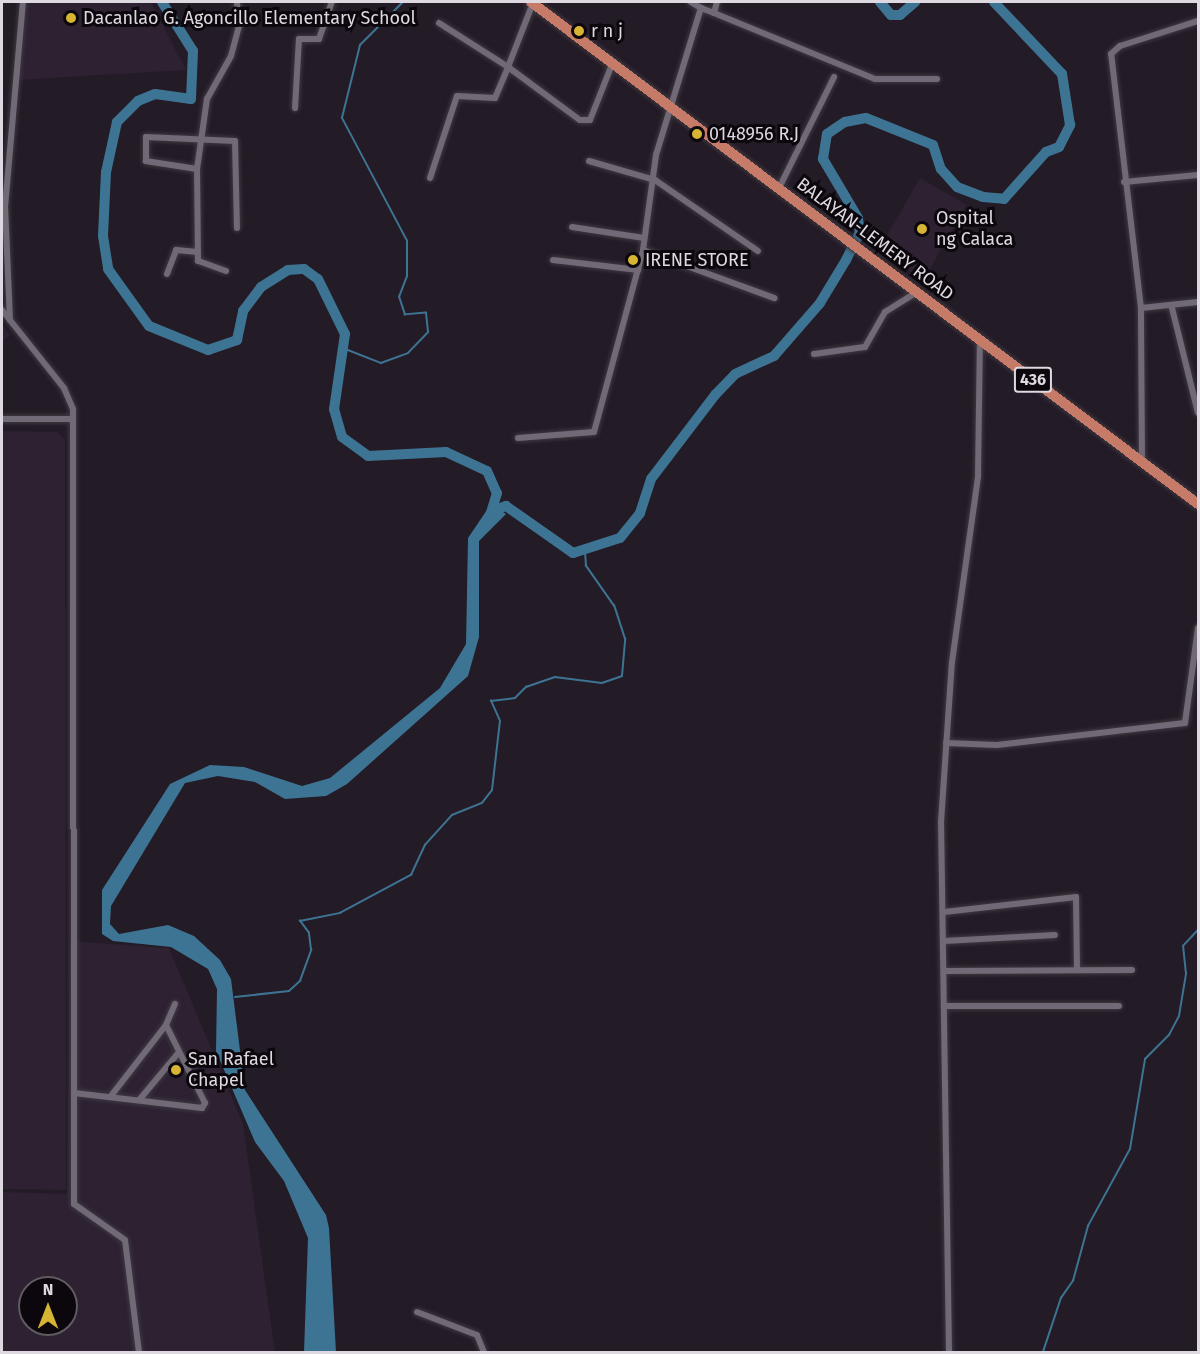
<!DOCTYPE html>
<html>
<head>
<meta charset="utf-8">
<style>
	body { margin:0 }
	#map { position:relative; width:1200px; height:1354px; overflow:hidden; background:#231b26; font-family:"Fira Sans",sans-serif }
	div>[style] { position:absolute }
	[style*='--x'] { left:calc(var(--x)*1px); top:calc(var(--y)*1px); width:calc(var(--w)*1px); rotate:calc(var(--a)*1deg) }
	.built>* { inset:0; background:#2d2132; transform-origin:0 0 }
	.water>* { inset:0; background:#3e7493 }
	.stream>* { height:1.5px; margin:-0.75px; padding:0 0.75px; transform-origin:0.75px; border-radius:0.75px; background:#3e7493 }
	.river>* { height:10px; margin:-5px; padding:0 5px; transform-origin:5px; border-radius:5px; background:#3e7493 }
	.roads { filter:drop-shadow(0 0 2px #3f3941) drop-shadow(0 0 2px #3f3941) }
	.street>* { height:6px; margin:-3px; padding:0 3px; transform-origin:3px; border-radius:3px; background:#726976 }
	.primary>* { height:10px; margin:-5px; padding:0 5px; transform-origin:5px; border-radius:5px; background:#c67b68 }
	.dots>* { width:16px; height:16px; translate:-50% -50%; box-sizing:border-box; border:3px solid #0b070c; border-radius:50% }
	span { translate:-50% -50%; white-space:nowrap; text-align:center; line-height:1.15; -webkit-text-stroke:6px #0b070c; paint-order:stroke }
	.shield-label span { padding:2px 4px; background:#0b070c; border:2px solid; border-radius:4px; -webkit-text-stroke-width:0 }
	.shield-label { font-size:16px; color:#ded9e0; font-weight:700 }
	.poi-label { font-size:18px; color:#ded9e0 }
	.left { translate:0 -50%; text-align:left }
	.street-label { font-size:18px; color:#ded9e0 }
	.frame { position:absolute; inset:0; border:3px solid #ded9e0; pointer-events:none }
	.north { position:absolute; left:18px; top:1276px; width:60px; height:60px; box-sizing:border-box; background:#0b070c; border:2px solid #5f5b61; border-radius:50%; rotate:0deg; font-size:16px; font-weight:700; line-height:24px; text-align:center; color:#ded9e0 }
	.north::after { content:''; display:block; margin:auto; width:21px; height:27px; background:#d7b434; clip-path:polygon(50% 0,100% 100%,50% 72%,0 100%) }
</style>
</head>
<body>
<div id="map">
	<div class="built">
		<i style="clip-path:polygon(26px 2px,151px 2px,186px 70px,18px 80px)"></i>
		<i style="left:920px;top:178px;width:54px;height:86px;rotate:30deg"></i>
		<i style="left:2px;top:324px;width:14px;height:80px;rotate:54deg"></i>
		<i style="clip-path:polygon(2px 431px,57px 432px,65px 440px,66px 1190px,2px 1189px)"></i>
		<i style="clip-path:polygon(evenodd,70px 941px,169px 948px,243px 1124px,275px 1352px,2px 1352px,2px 1192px,67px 1194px,70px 941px,30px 1288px,66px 1288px,66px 1324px,30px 1324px,30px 1288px)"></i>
	</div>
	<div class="water">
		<i style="clip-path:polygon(491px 504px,506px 514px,479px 541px,479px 637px,468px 676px,347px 784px,326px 796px,285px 799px,255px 782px,218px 776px,185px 783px,111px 906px,110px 924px,119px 934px,168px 925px,194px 936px,220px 960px,231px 979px,245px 1090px,326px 1215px,329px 1228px,336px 1352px,304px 1352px,308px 1238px,284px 1181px,255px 1142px,216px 1051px,217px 989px,208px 969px,171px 947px,113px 941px,102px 934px,102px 890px,170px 784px,210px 765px,244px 767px,302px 786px,330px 778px,440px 688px,466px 644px,468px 538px)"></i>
	</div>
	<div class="stream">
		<i style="--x:343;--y:348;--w:41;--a:21.5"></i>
		<i style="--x:381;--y:363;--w:29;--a:-20"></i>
		<i style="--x:408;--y:353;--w:29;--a:-46"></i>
		<i style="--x:428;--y:332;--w:19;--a:-96"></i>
		<i style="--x:426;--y:313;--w:21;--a:175"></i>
		<i style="--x:405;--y:315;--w:19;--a:-108"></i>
		<i style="--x:399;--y:297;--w:22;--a:-69"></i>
		<i style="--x:407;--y:276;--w:35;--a:-90"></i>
		<i style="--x:407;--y:241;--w:139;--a:-117.9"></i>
		<i style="--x:342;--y:118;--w:75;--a:-76.1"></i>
		<i style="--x:360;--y:45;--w:61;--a:-45"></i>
		<i style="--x:235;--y:997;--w:54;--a:-6.3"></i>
		<i style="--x:289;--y:991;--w:15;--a:-42"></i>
		<i style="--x:300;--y:981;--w:33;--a:-70"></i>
		<i style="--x:311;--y:950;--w:17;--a:-97"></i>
		<i style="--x:309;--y:933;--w:15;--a:-127"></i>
		<i style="--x:300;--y:921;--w:41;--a:-11.3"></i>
		<i style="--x:340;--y:913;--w:81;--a:-28.2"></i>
		<i style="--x:411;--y:875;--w:33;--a:-65"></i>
		<i style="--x:425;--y:845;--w:40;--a:-48"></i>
		<i style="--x:452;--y:815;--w:32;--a:-22"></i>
		<i style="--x:482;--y:803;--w:16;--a:-52"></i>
		<i style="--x:492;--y:790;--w:69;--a:-83.4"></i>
		<i style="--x:500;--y:721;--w:22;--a:-114"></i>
		<i style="--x:491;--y:701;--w:24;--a:-7"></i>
		<i style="--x:515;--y:698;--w:16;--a:-45"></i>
		<i style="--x:526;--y:687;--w:31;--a:-19"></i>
		<i style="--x:555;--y:677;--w:47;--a:7.3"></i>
		<i style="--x:602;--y:683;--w:21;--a:-19"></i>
		<i style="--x:622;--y:676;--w:37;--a:-85"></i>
		<i style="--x:625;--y:639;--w:35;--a:-108"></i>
		<i style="--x:614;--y:606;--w:49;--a:-125"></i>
		<i style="--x:586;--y:566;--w:15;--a:-94"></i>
		<i style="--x:1043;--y:1352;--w:57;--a:-71.6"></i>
		<i style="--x:1061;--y:1298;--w:21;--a:-55"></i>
		<i style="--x:1073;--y:1281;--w:57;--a:-74.7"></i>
		<i style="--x:1088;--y:1226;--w:88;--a:-61.4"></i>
		<i style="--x:1130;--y:1149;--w:91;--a:-80.5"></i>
		<i style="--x:1145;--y:1059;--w:34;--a:-45"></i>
		<i style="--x:1169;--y:1035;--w:21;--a:-62"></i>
		<i style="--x:1179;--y:1016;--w:43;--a:-80.5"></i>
		<i style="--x:1186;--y:974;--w:28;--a:-96"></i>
		<i style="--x:1183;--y:946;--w:22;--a:-47"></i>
	</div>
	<div class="river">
		<i style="--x:162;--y:2;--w:58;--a:57.7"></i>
		<i style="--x:193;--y:51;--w:48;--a:92.4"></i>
		<i style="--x:191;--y:99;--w:36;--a:-172"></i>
		<i style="--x:155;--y:94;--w:18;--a:158"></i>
		<i style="--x:138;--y:101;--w:30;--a:135"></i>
		<i style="--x:117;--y:122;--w:51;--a:102.4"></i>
		<i style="--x:106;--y:172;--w:64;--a:92.7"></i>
		<i style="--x:103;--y:236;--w:33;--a:81"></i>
		<i style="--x:108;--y:269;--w:70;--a:54.3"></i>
		<i style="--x:149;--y:326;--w:64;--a:22.1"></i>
		<i style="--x:208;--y:350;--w:31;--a:-19"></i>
		<i style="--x:237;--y:340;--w:30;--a:-78"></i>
		<i style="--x:243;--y:311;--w:30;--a:-53"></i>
		<i style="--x:261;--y:287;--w:32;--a:-32"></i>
		<i style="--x:288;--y:270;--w:16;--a:-4"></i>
		<i style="--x:304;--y:269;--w:17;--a:36"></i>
		<i style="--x:318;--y:279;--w:61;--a:63.9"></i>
		<i style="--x:345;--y:334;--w:76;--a:98.3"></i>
		<i style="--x:334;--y:409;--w:29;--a:74"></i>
		<i style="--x:342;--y:437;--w:32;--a:36"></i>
		<i style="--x:368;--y:456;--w:78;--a:-2.9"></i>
		<i style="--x:446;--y:452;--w:45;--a:24.9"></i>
		<i style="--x:487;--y:471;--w:24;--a:66"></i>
		<i style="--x:497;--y:493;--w:27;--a:107"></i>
		<i style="--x:880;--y:2;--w:17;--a:50"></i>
		<i style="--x:891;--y:15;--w:9;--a:0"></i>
		<i style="--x:900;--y:15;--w:20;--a:-41"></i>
		<i style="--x:492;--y:511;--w:15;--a:-20"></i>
		<i style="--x:506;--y:506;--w:82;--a:35"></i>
		<i style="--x:573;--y:553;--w:49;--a:-17.7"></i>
		<i style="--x:620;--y:538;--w:32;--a:-51"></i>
		<i style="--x:640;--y:513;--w:36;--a:-72"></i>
		<i style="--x:651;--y:479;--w:106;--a:-52.7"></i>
		<i style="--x:715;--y:395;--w:29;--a:-46"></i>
		<i style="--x:735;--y:374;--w:43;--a:-24.8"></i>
		<i style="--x:774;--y:356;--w:70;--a:-49"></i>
		<i style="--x:820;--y:303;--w:50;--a:-58.8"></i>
		<i style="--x:846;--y:260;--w:30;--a:-63"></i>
		<i style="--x:860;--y:233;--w:15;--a:-98"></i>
		<i style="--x:858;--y:218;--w:69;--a:-120.7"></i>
		<i style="--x:823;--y:159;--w:25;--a:-81"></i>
		<i style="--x:827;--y:134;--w:22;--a:-34"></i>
		<i style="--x:845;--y:122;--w:21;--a:-11"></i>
		<i style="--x:866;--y:118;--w:72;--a:21.9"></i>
		<i style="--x:933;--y:145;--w:25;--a:72"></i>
		<i style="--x:941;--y:169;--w:24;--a:48"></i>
		<i style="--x:957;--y:187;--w:28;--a:21"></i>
		<i style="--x:983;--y:197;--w:21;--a:5"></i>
		<i style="--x:1004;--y:199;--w:63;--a:-48.2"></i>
		<i style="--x:1046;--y:152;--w:14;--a:-21"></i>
		<i style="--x:1059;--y:147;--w:25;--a:-63"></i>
		<i style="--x:1070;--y:125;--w:52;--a:-98.9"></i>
		<i style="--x:1062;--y:74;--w:99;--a:-133.4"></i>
	</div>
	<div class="roads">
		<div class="street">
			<i style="--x:701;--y:8;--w:14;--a:21"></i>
			<i style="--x:714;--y:13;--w:11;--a:-75"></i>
			<i style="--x:714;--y:13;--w:174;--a:22.3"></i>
			<i style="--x:875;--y:79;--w:62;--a:0"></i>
			<i style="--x:439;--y:23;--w:82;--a:32.5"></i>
			<i style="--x:508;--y:67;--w:69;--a:-68.7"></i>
			<i style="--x:295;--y:108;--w:69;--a:-86.7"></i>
			<i style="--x:299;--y:39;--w:20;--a:0"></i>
			<i style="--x:319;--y:39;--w:39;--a:-71"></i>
			<i style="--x:589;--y:161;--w:69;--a:16.1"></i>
			<i style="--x:655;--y:180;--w:125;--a:34.6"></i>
			<i style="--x:197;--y:169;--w:52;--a:-171.1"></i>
			<i style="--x:146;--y:161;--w:24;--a:-90"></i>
			<i style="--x:146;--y:137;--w:89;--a:2.6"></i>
			<i style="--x:235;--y:141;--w:87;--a:88.7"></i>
			<i style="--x:430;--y:178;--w:86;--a:-71.8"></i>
			<i style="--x:457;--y:96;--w:38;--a:3"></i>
			<i style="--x:495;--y:98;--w:34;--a:-67"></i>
			<i style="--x:508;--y:67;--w:89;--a:36.4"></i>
			<i style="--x:580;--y:120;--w:10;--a:0"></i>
			<i style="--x:590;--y:120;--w:62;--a:-68.4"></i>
			<i style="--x:1124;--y:182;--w:74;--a:-5.4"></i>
			<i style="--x:779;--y:188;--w:124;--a:-63.6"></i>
			<i style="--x:572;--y:227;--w:73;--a:8.7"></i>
			<i style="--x:643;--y:250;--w:140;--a:20.1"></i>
			<i style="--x:553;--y:260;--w:86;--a:6.7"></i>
			<i style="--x:226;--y:271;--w:30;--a:-160"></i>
			<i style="--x:198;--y:261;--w:92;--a:-90.6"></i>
			<i style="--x:197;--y:169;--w:71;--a:-81.9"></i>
			<i style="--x:207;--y:99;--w:49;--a:-60.8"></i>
			<i style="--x:231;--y:56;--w:31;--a:-75"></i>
			<i style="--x:239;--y:26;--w:24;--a:-95"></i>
			<i style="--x:167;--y:274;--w:26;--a:-69"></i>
			<i style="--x:176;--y:250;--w:22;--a:5"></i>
			<i style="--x:1141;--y:308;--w:57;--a:-6"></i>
			<i style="--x:1172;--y:308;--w:108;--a:76.1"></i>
			<i style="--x:2;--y:310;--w:100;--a:51.5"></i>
			<i style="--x:64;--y:388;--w:23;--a:67"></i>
			<i style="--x:73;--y:409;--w:795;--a:89.93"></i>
			<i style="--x:74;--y:1204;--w:62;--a:35.2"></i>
			<i style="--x:125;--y:1240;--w:113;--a:82.9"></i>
			<i style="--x:10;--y:320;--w:113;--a:-92.5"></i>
			<i style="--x:5;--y:207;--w:206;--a:-85"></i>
			<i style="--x:814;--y:354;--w:51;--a:-7.8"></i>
			<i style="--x:865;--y:347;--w:40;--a:-60.3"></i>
			<i style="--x:885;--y:312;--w:38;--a:-32"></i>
			<i style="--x:2;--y:419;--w:71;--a:0"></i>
			<i style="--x:518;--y:438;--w:76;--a:-4.5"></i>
			<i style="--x:594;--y:432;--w:188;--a:-74.9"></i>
			<i style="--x:643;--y:250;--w:96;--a:-82.2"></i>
			<i style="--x:656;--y:155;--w:154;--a:-73"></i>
			<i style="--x:701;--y:8;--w:12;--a:-149"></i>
			<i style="--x:1142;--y:461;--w:153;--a:-90.4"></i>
			<i style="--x:1141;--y:308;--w:256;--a:-96.7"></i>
			<i style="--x:1111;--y:54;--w:12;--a:-42"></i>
			<i style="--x:1120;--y:46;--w:82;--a:-17.8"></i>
			<i style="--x:946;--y:743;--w:51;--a:2.2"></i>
			<i style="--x:997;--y:745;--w:189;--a:-6.7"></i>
			<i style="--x:1185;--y:723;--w:96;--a:-82.2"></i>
			<i style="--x:944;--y:912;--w:133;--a:-6.5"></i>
			<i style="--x:1076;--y:897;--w:71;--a:89.2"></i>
			<i style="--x:944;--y:941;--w:111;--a:-3.1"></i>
			<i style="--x:945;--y:971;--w:187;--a:-0.3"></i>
			<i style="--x:945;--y:1006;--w:174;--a:0"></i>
			<i style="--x:166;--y:1025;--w:23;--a:-67"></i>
			<i style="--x:74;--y:1093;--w:129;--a:6.7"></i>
			<i style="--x:202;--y:1108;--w:6;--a:-59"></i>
			<i style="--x:205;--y:1103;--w:87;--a:-116.6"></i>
			<i style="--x:166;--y:1025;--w:90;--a:127.8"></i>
			<i style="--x:140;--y:1099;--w:61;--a:-50.3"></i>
			<i style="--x:417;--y:1312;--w:64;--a:21"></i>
			<i style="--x:477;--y:1335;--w:18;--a:68"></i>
			<i style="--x:949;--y:1352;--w:530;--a:-90.86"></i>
			<i style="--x:941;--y:822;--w:160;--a:-86.1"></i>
			<i style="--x:952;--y:662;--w:188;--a:-82"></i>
			<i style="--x:978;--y:476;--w:136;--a:-89.2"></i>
		</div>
		<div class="primary">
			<i style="--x:531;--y:2;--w:835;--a:36.97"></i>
		</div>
	</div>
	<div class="dots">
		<i style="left:71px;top:18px;background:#d7b434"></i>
		<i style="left:579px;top:31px;background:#d7b434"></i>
		<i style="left:697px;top:134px;background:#d7b434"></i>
		<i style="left:922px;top:229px;background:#d7b434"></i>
		<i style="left:633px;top:260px;background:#d7b434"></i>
		<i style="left:176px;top:1070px;background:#d7b434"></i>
	</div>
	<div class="shield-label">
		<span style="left:1033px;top:380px">436</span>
	</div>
	<div class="poi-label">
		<span class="left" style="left:83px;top:18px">Dacanlao G. Agoncillo Elementary School</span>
		<span class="left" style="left:591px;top:31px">r n j</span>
		<span class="left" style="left:709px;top:134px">0148956 R.J</span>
		<span class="left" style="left:936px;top:229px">Ospital<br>ng Calaca</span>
		<span class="left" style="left:645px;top:260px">IRENE STORE</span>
		<span class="left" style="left:188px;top:1070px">San Rafael<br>Chapel</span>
	</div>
	<div class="street-label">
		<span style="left:875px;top:239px;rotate:37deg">BALAYAN-LEMERY ROAD</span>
	</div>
	<div class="frame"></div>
	<div class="north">N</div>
</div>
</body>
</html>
